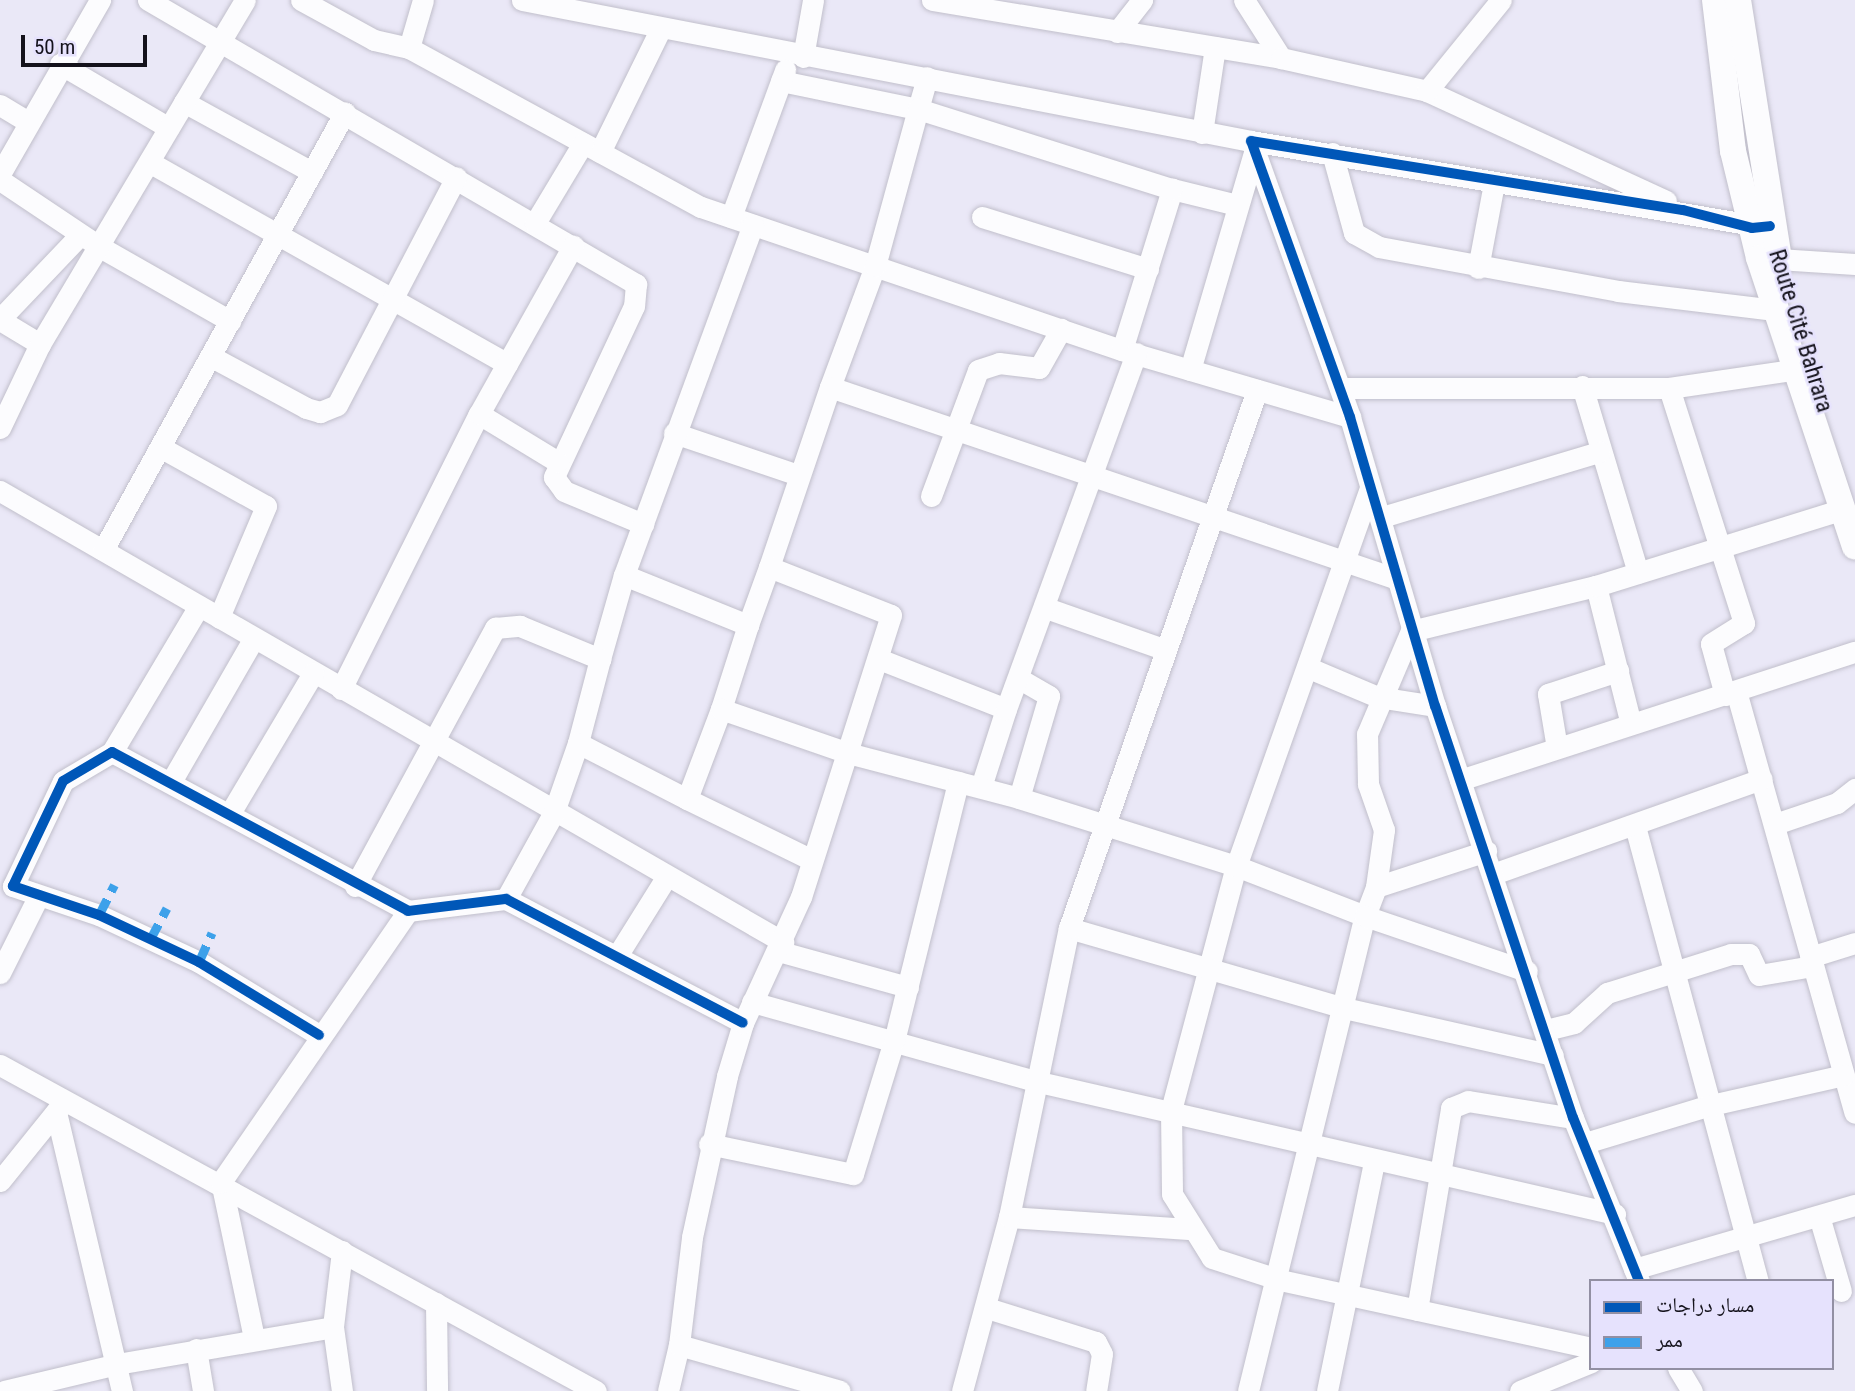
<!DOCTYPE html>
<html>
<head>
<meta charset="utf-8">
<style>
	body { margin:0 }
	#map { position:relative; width:1855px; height:1391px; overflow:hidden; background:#eae8f7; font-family:"Roboto Condensed","Noto Naskh Arabic",sans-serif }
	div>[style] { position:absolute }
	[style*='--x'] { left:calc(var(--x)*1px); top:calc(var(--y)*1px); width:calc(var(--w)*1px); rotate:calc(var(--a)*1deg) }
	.roads { filter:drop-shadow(0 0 2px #c1bfcb) drop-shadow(0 0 2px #c1bfcb) }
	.minor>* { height:21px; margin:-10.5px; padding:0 10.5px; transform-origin:10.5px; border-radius:10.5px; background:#fcfcfe }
	.major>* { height:26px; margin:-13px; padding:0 13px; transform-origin:13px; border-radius:13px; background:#fcfcfe }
	.quiet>* { height:9px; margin-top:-4.5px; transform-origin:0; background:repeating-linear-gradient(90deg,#3da1ea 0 18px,transparent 0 27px) }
	.cycleway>* { height:10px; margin:-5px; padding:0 5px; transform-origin:5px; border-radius:5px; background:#0057b8 }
	span { translate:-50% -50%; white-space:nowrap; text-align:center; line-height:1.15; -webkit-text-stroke:5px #e6e2fd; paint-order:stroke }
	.street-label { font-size:23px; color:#14121b }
	.legend { position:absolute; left:1589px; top:1279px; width:245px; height:91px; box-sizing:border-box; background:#e6e2fd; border:2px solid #928fa3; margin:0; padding:9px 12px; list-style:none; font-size:21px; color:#14121b }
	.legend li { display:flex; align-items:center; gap:14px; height:35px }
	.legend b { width:35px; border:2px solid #928fa3 }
	.scale { position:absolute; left:21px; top:35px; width:126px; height:32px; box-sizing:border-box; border:4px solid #14121b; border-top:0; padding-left:9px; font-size:21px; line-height:24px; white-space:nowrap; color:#14121b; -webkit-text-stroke:5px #e6e2fd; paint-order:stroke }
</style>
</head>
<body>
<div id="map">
	<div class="roads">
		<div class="minor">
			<i style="--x:148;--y:0;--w:565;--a:30.2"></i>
			<i style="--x:636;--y:284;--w:22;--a:95"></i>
			<i style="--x:634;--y:306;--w:189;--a:115.1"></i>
			<i style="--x:554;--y:477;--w:17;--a:54"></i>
			<i style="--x:564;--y:491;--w:86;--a:22.7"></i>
			<i style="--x:301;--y:0;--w:83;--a:28.7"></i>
			<i style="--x:374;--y:40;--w:36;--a:13"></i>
			<i style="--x:423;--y:0;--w:50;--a:106.3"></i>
			<i style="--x:409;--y:48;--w:332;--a:28.6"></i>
			<i style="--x:701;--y:207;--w:445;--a:18.8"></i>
			<i style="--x:1122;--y:350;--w:238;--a:16.4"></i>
			<i style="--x:522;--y:0;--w:743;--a:10.95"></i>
			<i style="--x:932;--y:0;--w:354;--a:9.4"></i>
			<i style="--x:1244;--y:0;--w:69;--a:57.5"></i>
			<i style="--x:1281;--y:58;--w:150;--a:12.7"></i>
			<i style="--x:1427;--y:91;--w:263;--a:24.7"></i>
			<i style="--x:1117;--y:32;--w:41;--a:-52"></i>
			<i style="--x:803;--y:57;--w:58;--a:-80"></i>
			<i style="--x:60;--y:64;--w:126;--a:30.4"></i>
			<i style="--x:781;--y:81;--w:140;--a:11.6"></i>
			<i style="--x:918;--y:109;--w:33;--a:-74"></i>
			<i style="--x:1427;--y:91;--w:117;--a:-50.9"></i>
			<i style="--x:184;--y:102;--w:146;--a:28.7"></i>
			<i style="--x:0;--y:105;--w:33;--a:31"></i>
			<i style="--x:1202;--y:133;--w:87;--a:-81.4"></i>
			<i style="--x:600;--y:152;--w:136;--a:-63.8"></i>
			<i style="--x:1332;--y:153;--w:83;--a:74.6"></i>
			<i style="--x:1354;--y:233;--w:29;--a:29"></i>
			<i style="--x:1379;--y:247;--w:243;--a:10.4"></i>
			<i style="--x:1618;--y:291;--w:158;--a:6.9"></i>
			<i style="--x:149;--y:162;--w:411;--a:29.4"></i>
			<i style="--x:0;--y:174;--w:201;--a:-60.1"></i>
			<i style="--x:0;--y:180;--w:120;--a:33.8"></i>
			<i style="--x:100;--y:247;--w:150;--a:29.6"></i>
			<i style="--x:731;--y:217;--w:157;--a:-69.8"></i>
			<i style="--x:982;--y:217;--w:174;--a:17.4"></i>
			<i style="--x:535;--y:223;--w:93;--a:-59"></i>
			<i style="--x:1778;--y:259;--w:77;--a:3.7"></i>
			<i style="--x:1478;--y:268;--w:86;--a:-79.3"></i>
			<i style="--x:0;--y:319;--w:116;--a:-46.4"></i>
			<i style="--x:0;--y:320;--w:47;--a:31"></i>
			<i style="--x:40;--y:344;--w:93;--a:115.5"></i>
			<i style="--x:40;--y:344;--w:400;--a:-59.2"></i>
			<i style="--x:1122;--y:350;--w:169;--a:-72.7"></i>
			<i style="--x:1172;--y:189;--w:67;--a:13.8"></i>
			<i style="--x:210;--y:356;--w:109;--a:28.4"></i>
			<i style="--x:306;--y:408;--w:15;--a:16"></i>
			<i style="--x:320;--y:412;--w:18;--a:-22"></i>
			<i style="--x:337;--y:405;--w:257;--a:-62.4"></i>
			<i style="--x:1190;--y:370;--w:226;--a:-73.6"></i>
			<i style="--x:1582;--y:386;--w:195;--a:73.3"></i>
			<i style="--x:830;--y:387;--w:129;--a:-69.6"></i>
			<i style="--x:875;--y:266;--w:163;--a:-74.7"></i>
			<i style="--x:918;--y:109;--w:266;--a:17.5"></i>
			<i style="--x:1340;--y:388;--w:329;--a:0"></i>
			<i style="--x:1669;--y:388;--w:125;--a:-8.3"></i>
			<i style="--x:1669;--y:388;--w:247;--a:72.3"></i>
			<i style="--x:1744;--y:623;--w:39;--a:148"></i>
			<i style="--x:1711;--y:644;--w:53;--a:74.6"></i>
			<i style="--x:479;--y:414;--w:92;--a:31.3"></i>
			<i style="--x:674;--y:433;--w:131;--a:18.7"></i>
			<i style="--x:160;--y:447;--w:121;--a:29.1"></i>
			<i style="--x:266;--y:506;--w:121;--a:112.9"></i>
			<i style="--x:1370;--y:488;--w:401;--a:109.5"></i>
			<i style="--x:1236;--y:866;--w:253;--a:104.9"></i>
			<i style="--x:1171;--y:1110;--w:84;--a:89.3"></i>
			<i style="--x:1172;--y:1194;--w:75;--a:58"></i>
			<i style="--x:1212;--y:1258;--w:71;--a:17.9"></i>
			<i style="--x:1280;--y:1280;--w:318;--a:12.3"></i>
			<i style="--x:0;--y:491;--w:904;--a:29.94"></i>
			<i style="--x:931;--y:496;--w:134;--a:-69.5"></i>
			<i style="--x:978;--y:370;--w:22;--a:-18"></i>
			<i style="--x:999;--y:363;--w:40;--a:7.1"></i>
			<i style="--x:1039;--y:368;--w:45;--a:-60.6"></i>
			<i style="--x:1382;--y:517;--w:227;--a:-16.7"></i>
			<i style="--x:103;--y:550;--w:500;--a:-61.08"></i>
			<i style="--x:769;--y:567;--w:190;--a:-71.3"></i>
			<i style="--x:830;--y:387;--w:599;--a:18.71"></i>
			<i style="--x:624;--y:575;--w:373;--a:-69.8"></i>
			<i style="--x:1596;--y:586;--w:142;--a:75.8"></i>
			<i style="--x:1046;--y:608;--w:127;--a:19.3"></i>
			<i style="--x:600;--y:659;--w:87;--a:-74.1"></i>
			<i style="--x:624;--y:575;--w:134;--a:22"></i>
			<i style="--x:748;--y:625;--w:88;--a:107.8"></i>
			<i style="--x:879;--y:659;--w:136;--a:21.5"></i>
			<i style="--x:1006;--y:709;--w:82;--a:107.8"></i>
			<i style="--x:1309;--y:668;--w:75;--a:22.8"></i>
			<i style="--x:1378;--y:697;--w:58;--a:9"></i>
			<i style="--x:1018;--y:678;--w:36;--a:30"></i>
			<i style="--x:1049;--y:696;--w:106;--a:106.4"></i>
			<i style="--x:341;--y:689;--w:308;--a:-63.4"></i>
			<i style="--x:479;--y:414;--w:193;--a:-60.8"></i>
			<i style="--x:1736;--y:691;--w:438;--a:74.3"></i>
			<i style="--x:1006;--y:709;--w:379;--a:-69.9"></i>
			<i style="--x:1557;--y:748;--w:55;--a:-99.5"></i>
			<i style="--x:1548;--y:694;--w:74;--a:-18.2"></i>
			<i style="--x:112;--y:752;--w:170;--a:-59.2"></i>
			<i style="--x:172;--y:780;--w:164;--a:-60"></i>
			<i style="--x:1460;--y:780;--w:415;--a:-18"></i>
			<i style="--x:230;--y:813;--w:163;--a:-59.3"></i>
			<i style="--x:1775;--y:824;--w:65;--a:-18.7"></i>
			<i style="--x:1837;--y:803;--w:23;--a:-38"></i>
			<i style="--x:1635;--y:826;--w:471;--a:74.9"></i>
			<i style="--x:812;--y:860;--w:139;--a:-154"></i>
			<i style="--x:687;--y:799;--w:96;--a:-69.3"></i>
			<i style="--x:721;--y:709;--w:134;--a:19.1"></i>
			<i style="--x:848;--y:753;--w:177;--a:14.7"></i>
			<i style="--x:1019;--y:798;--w:227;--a:17.4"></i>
			<i style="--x:1236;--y:866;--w:138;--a:21.2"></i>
			<i style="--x:1365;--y:916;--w:31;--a:-69"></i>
			<i style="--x:1376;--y:887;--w:116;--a:-18.1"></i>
			<i style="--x:1493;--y:874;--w:285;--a:-19.5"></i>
			<i style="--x:355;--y:886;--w:294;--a:-61.5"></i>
			<i style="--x:495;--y:628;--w:25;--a:-5"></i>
			<i style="--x:520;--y:626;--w:87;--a:22.4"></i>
			<i style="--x:600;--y:659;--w:87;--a:104.7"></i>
			<i style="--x:1376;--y:887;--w:58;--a:-82"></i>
			<i style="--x:1384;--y:830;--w:49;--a:-109.2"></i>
			<i style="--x:1368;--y:784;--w:50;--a:-91.1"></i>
			<i style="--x:1367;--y:734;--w:112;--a:-66.9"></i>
			<i style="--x:1411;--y:631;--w:190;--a:-13.7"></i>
			<i style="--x:1596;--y:586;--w:259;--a:-17.3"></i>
			<i style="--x:506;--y:899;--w:99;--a:-61.1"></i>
			<i style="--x:554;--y:812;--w:73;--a:-70.8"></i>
			<i style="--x:578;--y:743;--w:123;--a:27.2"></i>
			<i style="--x:1069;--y:928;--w:286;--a:16.2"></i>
			<i style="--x:1344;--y:1008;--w:214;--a:12.7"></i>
			<i style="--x:778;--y:951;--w:135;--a:15.5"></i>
			<i style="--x:617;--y:956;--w:94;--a:-58"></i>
			<i style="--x:1810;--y:957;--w:47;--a:-17.3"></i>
			<i style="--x:0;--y:973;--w:85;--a:-63.4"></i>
			<i style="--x:752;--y:1002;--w:298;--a:15.6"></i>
			<i style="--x:1039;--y:1082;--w:591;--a:12.91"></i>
			<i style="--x:1546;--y:1030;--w:29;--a:-14"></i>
			<i style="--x:1574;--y:1023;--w:45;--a:-42.3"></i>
			<i style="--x:1607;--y:993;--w:130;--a:-17.5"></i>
			<i style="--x:1731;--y:954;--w:18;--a:0"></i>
			<i style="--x:1749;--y:954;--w:23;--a:65"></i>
			<i style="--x:1759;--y:975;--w:55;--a:-9.5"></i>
			<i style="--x:319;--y:1035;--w:140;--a:-148.7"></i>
			<i style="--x:199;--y:962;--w:110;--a:-154.8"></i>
			<i style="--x:99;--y:915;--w:91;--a:-161.4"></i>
			<i style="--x:13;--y:886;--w:116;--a:-64.5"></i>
			<i style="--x:63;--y:781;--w:57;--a:-30.6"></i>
			<i style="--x:112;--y:752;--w:336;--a:28.2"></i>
			<i style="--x:408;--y:911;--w:99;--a:-7"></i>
			<i style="--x:506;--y:899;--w:267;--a:27.6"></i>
			<i style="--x:0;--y:1065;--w:679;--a:28.68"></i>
			<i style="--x:56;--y:1112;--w:287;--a:76.7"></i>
			<i style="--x:1585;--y:1143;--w:127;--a:-16.9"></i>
			<i style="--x:1707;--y:1106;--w:140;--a:-12.8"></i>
			<i style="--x:709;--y:1144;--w:147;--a:11.8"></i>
			<i style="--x:853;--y:1174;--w:139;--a:-72.9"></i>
			<i style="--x:894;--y:1041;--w:267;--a:-76.1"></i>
			<i style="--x:0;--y:1181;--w:100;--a:-51.1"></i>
			<i style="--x:1819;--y:1216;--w:78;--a:73.7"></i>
			<i style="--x:1009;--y:1217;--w:180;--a:3.8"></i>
			<i style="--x:342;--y:1251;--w:77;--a:96.8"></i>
			<i style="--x:333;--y:1327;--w:65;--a:82"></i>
			<i style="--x:1634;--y:1269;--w:230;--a:-16.2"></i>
			<i style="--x:1639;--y:1281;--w:176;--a:-112"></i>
			<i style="--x:1573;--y:1118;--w:434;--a:-108.5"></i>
			<i style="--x:1435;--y:706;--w:301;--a:-106.4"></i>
			<i style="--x:1350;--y:417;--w:293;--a:-109.7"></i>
			<i style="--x:1251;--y:141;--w:521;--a:9.5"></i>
			<i style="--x:436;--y:1303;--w:88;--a:89.3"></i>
			<i style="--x:987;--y:1308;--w:114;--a:17.3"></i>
			<i style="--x:1096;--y:1342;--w:13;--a:63"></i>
			<i style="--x:1102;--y:1354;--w:37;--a:99"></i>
			<i style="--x:1417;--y:1310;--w:205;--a:-80.4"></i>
			<i style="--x:1451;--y:1108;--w:18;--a:-22"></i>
			<i style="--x:1468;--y:1101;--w:106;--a:9.2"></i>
			<i style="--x:254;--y:1338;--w:159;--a:-101.9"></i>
			<i style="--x:221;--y:1182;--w:329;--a:-55.4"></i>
			<i style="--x:679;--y:1345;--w:109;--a:-83.1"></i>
			<i style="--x:692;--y:1237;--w:165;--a:-77.7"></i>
			<i style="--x:727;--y:1076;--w:55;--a:-73.2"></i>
			<i style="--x:743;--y:1023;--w:139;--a:-65.3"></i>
			<i style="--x:801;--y:897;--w:296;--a:-72.3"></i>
			<i style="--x:891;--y:615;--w:131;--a:-158.5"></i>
			<i style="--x:769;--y:567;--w:62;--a:109.9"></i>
			<i style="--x:196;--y:1349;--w:43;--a:80.5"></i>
			<i style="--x:1678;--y:1368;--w:27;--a:59"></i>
			<i style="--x:4;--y:1391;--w:116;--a:-13.4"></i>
			<i style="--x:117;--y:1364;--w:219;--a:-9.7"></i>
			<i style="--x:668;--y:1391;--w:47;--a:-76.6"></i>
			<i style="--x:679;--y:1345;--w:167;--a:15.9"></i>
			<i style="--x:962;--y:1391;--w:180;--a:-74.9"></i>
			<i style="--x:1009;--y:1217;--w:295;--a:-78.3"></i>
			<i style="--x:1069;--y:928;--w:570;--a:-70.74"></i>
			<i style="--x:1248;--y:1391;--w:489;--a:-76.2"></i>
			<i style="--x:1365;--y:916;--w:171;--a:18.8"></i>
			<i style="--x:1327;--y:1391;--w:234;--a:-78.4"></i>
			<i style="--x:1520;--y:1391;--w:77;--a:-22.2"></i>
		</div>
		<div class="major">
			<i style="--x:1715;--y:0;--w:152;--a:83.2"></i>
			<i style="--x:1733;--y:151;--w:110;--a:76.3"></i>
			<i style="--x:1759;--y:258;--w:304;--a:71.6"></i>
			<i style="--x:1738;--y:0;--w:267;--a:81"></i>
		</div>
	</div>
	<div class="quiet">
		<i style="--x:99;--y:915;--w:34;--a:-63"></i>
		<i style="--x:150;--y:940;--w:36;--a:-62"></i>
		<i style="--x:199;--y:962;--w:32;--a:-66"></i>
	</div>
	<div class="cycleway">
		<i style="--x:319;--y:1035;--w:140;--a:-148.7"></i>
		<i style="--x:199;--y:962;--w:110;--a:-154.8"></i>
		<i style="--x:99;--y:915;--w:91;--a:-161.4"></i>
		<i style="--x:13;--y:886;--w:116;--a:-64.5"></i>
		<i style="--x:63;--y:781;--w:57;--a:-30.6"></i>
		<i style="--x:112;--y:752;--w:336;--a:28.2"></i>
		<i style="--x:408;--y:911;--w:99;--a:-7"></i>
		<i style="--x:506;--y:899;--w:267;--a:27.6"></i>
		<i style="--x:1639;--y:1281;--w:176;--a:-112"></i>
		<i style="--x:1573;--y:1118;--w:434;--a:-108.5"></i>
		<i style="--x:1435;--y:706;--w:301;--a:-106.4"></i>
		<i style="--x:1350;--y:417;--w:293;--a:-109.7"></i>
		<i style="--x:1251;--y:141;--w:437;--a:9.1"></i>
		<i style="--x:1683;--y:210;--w:71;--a:14.6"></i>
		<i style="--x:1752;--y:228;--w:18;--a:-6"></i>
	</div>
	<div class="street-label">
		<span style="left:1800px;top:331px;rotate:73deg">Route Cité Bahrara</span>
	</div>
	<ul class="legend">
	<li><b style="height:9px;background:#0057b8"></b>مسار دراجات</li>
	<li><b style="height:9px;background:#3da1ea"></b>ممر</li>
	</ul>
	<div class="scale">50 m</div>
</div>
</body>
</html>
